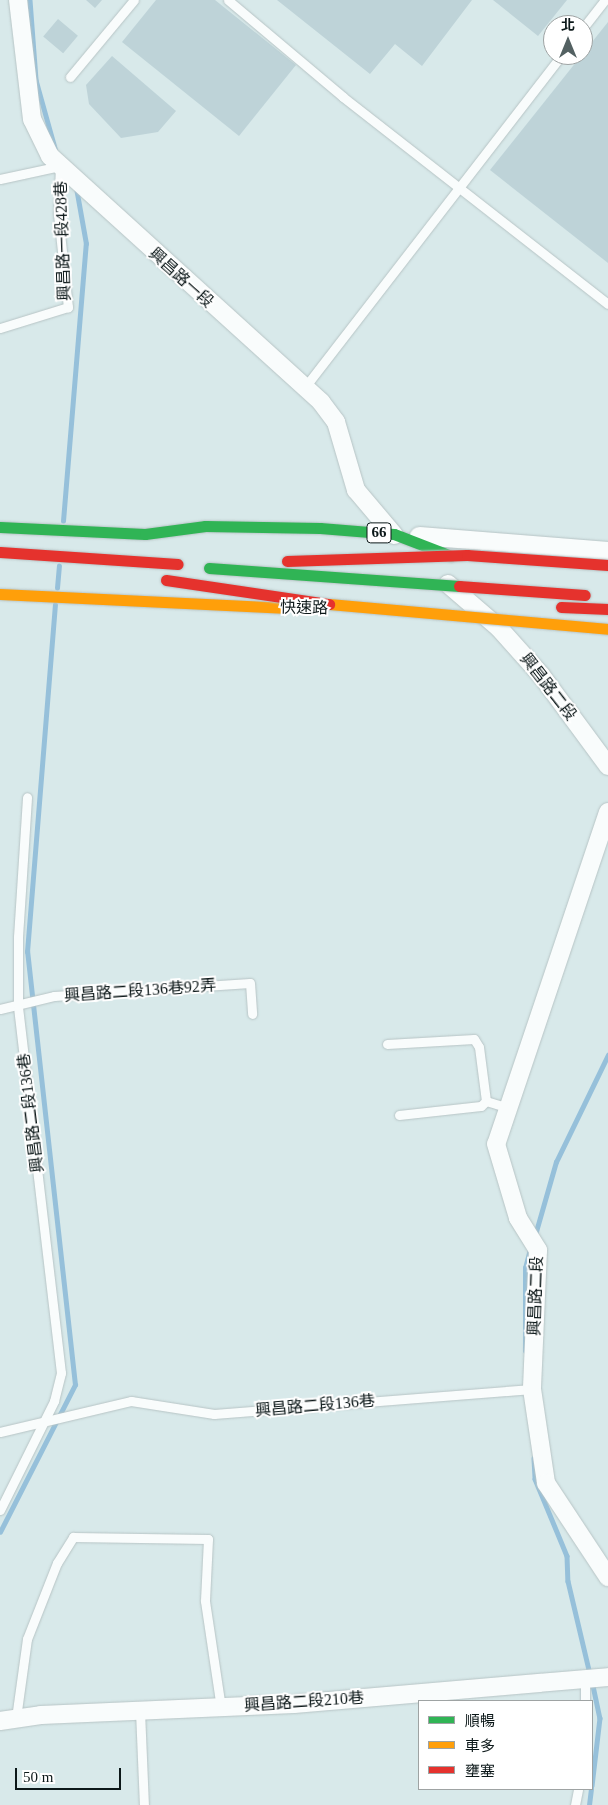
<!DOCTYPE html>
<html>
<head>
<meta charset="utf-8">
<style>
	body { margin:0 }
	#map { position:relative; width:608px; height:1805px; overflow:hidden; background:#d8e9ea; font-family:"Times New Roman","Noto Sans TC",serif }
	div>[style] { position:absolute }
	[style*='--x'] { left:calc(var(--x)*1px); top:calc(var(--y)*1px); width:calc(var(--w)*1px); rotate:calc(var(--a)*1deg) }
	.stream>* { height:4.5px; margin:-2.25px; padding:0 2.25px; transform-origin:2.25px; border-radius:2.25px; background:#96c0da }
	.building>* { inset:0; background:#bed3d8; transform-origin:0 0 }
	.roads { filter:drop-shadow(0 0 1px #b7c4c5) drop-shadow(0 0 1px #b7c4c5) }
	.lane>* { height:9px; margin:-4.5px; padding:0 4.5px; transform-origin:4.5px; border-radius:4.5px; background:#f9fcfc }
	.street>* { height:18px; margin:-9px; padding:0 9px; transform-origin:9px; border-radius:9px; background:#f9fcfc }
	.fast>* { height:11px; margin:-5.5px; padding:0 5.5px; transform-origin:5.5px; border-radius:5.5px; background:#30b455 }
	.slow>* { height:11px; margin:-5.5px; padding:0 5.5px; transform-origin:5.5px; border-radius:5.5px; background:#ff9f0a }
	.jam>* { height:11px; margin:-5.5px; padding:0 5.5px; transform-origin:5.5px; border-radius:5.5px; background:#e5322d }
	.bridges { filter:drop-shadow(0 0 1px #b7c4c5) drop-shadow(0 0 1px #b7c4c5) }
	.fast-bridge>* { height:11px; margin:-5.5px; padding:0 5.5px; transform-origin:5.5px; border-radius:5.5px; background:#30b455 }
	.slow-bridge>* { height:11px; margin:-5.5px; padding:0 5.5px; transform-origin:5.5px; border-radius:5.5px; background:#ff9f0a }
	.jam-bridge>* { height:11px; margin:-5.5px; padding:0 5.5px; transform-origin:5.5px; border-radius:5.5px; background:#e5322d }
	span { translate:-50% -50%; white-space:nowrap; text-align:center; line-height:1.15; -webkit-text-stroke:4px #fff; paint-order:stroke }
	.shield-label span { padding:1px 4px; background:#fff; border:1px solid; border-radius:4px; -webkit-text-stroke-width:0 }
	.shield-label { font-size:15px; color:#0c1819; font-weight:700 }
	.street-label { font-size:16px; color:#0c1819 }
	.legend { position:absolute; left:418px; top:1700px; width:175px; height:90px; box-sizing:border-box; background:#fff; border:1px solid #9ea3a3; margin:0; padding:6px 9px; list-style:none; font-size:15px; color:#0c1819 }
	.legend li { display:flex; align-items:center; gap:10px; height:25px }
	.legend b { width:25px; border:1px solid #9ea3a3 }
	.north { position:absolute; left:543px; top:15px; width:50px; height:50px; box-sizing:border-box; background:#fff; border:1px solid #9ea3a3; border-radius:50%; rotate:0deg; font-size:14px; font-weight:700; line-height:20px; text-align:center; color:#0c1819 }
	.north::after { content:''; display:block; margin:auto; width:18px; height:22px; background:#536162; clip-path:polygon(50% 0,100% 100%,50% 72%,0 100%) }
	.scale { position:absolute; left:15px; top:1768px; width:106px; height:22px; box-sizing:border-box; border:2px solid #0c1819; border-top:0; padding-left:6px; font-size:15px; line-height:18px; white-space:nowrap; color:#0c1819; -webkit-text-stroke:4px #fff; paint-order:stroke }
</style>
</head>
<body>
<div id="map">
	<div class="stream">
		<i style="--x:30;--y:0;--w:80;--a:85.7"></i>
		<i style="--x:36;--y:80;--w:71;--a:74.4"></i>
		<i style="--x:63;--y:521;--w:278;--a:-85.3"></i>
		<i style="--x:86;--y:244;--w:57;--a:-100.1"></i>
		<i style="--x:57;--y:588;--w:22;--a:-85"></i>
		<i style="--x:535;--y:1235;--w:76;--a:-74"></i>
		<i style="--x:556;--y:1162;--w:119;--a:-64.1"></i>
		<i style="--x:525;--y:1351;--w:83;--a:-90"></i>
		<i style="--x:525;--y:1268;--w:20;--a:-75"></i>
		<i style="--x:534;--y:1458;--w:21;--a:87"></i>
		<i style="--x:535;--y:1479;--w:83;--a:67.4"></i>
		<i style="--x:567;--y:1556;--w:25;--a:88"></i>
		<i style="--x:568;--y:1581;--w:96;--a:76.7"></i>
		<i style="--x:0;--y:1532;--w:165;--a:-63"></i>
		<i style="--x:75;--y:1385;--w:436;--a:-96.3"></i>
		<i style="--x:27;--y:952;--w:348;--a:-85.4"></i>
		<i style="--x:592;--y:1681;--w:38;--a:78"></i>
		<i style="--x:600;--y:1718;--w:68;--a:96.7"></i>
		<i style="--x:589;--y:1805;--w:16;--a:-83"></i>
	</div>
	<div class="building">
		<i style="clip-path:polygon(86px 0,102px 0,95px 8px)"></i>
		<i style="clip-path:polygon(156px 0,215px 0,296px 65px,239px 136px,122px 42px)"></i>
		<i style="clip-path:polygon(277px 0,472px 0,422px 66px,395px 44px,370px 74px)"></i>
		<i style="clip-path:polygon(493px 0,567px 0,538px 36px)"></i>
		<i style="left:58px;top:19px;width:26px;height:23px;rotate:40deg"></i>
		<i style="clip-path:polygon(608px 22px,608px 263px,490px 170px)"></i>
		<i style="clip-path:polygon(112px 56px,176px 111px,158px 132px,121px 138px,89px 104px,86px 85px)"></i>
	</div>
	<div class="roads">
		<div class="lane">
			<i style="--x:228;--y:0;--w:150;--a:40.1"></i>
			<i style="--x:343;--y:97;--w:336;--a:38"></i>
			<i style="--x:583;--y:28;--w:36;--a:-52"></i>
			<i style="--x:70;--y:77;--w:100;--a:-50.3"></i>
			<i style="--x:0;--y:179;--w:61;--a:-12.2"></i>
			<i style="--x:60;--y:166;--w:48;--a:92.4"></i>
			<i style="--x:58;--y:214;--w:94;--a:83.9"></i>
			<i style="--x:68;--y:307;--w:71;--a:162.8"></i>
			<i style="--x:305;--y:387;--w:420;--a:-52.3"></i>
			<i style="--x:0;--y:1009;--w:56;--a:-13.5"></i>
			<i style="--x:54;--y:996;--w:196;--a:-3.8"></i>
			<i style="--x:250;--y:983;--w:31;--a:86"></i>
			<i style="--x:387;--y:1044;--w:87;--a:-3.3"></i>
			<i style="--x:474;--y:1039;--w:9;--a:58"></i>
			<i style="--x:479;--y:1047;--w:54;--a:82.6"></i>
			<i style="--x:486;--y:1101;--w:24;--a:17"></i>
			<i style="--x:399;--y:1115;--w:82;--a:-6.3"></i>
			<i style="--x:481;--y:1106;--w:7;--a:-45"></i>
			<i style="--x:0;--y:1432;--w:135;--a:-13.3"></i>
			<i style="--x:131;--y:1401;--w:84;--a:8.9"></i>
			<i style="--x:214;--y:1414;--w:319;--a:-4.5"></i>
			<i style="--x:0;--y:1510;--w:122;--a:-63.6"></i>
			<i style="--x:54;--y:1401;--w:29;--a:-76"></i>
			<i style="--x:61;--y:1373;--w:371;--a:-96.7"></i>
			<i style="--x:18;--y:1005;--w:68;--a:-90"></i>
			<i style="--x:18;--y:937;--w:140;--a:-86.3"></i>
			<i style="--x:585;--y:1701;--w:22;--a:-90"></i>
			<i style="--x:140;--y:1711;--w:94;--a:87.6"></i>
			<i style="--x:16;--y:1718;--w:80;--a:-82.1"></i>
			<i style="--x:27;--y:1639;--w:82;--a:-68.5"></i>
			<i style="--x:57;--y:1563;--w:31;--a:-58"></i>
			<i style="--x:73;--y:1537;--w:135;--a:0.8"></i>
			<i style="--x:208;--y:1539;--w:62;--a:92.8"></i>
			<i style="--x:205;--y:1601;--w:108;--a:81.5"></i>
			<i style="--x:575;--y:1805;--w:16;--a:-79"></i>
		</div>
		<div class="street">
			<i style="--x:18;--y:0;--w:120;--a:83.3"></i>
			<i style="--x:32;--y:119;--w:41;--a:64.1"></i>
			<i style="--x:50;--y:156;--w:366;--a:42.2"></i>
			<i style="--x:321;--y:402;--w:25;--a:53"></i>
			<i style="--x:336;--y:422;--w:71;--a:73.6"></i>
			<i style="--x:356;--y:490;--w:59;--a:49.8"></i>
			<i style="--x:419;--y:536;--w:190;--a:4.5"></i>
			<i style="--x:448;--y:584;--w:67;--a:40.8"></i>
			<i style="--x:499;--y:628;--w:63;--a:48.2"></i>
			<i style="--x:541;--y:675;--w:113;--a:53.6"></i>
			<i style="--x:608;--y:812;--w:350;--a:108.6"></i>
			<i style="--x:496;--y:1144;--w:77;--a:73.4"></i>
			<i style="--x:518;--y:1218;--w:38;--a:58"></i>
			<i style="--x:538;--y:1250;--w:139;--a:92.5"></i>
			<i style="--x:532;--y:1389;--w:95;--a:81.5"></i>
			<i style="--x:546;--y:1483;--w:113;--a:56.6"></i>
			<i style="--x:0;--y:1721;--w:41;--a:-8.3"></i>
			<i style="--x:41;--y:1715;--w:253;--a:-2.5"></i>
			<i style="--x:294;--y:1704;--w:315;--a:-4.9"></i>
		</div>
		<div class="fast">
			<i style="--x:0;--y:527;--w:145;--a:2.8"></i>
			<i style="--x:145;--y:534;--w:61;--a:-7.6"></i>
			<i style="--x:205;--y:526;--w:115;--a:1"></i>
			<i style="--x:320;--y:528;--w:74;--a:4.6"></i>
			<i style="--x:394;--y:534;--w:61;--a:21.1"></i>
		</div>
		<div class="slow">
			<i style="--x:0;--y:594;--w:283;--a:2.8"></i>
		</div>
		<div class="jam">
			<i style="--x:0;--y:552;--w:178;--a:3.9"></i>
		</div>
	</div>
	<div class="bridges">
		<div class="fast-bridge">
			<i style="--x:209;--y:568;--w:251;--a:4.1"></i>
		</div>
		<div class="slow-bridge">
			<i style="--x:329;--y:604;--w:280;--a:5.1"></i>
		</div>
		<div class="jam-bridge">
			<i style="--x:287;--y:561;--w:180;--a:-1.9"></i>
			<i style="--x:467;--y:555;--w:141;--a:4.1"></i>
			<i style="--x:166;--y:580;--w:165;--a:8.4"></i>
			<i style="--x:459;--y:586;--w:126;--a:4.1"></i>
			<i style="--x:561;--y:607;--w:47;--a:2.4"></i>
		</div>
	</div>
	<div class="shield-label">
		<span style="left:379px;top:533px">66</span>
	</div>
	<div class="street-label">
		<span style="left:63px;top:241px;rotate:-92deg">興昌路一段428巷</span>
		<span style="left:181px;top:278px;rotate:42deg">興昌路一段</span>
		<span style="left:304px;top:608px;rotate:1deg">快速路</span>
		<span style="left:548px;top:687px;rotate:52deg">興昌路二段</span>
		<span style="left:140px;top:991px;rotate:-4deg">興昌路二段136巷92弄</span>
		<span style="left:31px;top:1113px;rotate:-97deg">興昌路二段136巷</span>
		<span style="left:536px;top:1296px;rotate:-88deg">興昌路二段</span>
		<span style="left:315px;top:1406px;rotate:-5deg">興昌路二段136巷</span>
		<span style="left:304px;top:1702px;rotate:-4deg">興昌路二段210巷</span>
	</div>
	<ul class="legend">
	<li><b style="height:6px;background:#30b455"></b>順暢</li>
	<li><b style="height:6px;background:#ff9f0a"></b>車多</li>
	<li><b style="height:6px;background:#e5322d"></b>壅塞</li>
	</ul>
	<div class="north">北</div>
	<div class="scale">50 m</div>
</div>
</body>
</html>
